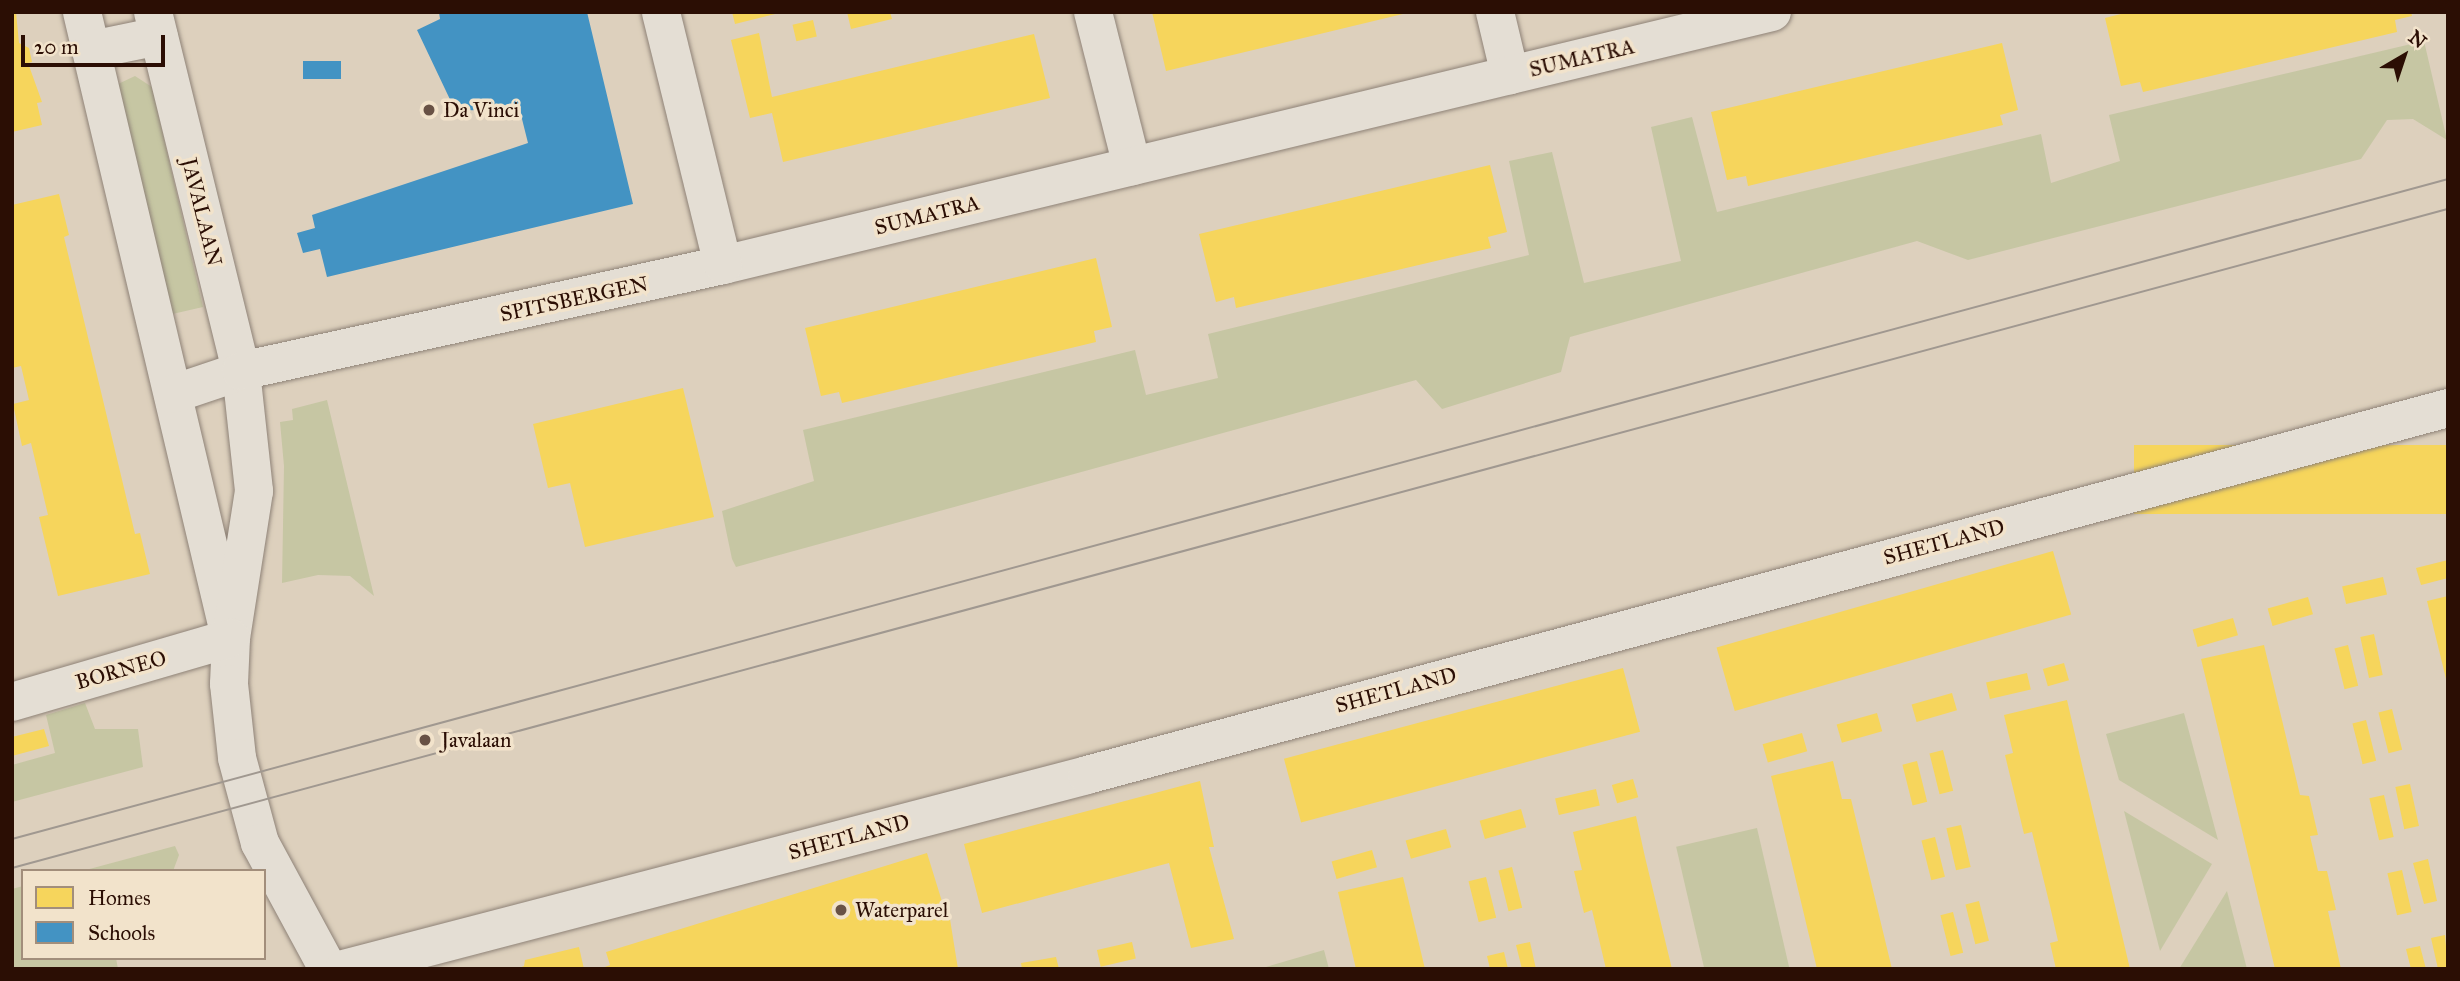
<!DOCTYPE html>
<html>
<head>
<meta charset="utf-8">
<style>
	body { margin:0 }
	#map { position:relative; width:2460px; height:981px; overflow:hidden; background:#ddd0bd; font-family:"IM FELL Great Primer",serif }
	div>[style] { position:absolute }
	[style*='--x'] { left:calc(var(--x)*1px); top:calc(var(--y)*1px); width:calc(var(--w)*1px); rotate:calc(var(--a)*1deg) }
	.green>* { inset:0; background:#c6c6a3; transform-origin:0 0 }
	.homes>* { inset:0; background:#f6d55c; transform-origin:0 0 }
	.schools>* { inset:0; background:#4393c3; transform-origin:0 0 }
	.roads { filter:drop-shadow(0 0 2px #8e8277) drop-shadow(0 0 2px #8e8277) }
	.minor>* { height:38px; margin:-19px; padding:0 19px; transform-origin:19px; border-radius:19px; background:#e4ded4 }
	.tram>* { height:2px; margin:-1px; padding:0 1px; transform-origin:1px; border-radius:1px; background:#a09890 }
	.dots>* { width:19px; height:19px; translate:-50% -50%; box-sizing:border-box; border:4px solid #f2e3cb; border-radius:50% }
	span { translate:-50% -50%; white-space:nowrap; text-align:center; line-height:1.15; -webkit-text-stroke:7px #f2e3cb; paint-order:stroke }
	.street-label { font-size:21px; color:#2b0e04 }
	.poi-label { font-size:21px; color:#2b0e04 }
	.left { translate:0 -50%; text-align:left }
	.frame { position:absolute; inset:0; border:14px solid #2b0e04; pointer-events:none }
	.legend { position:absolute; left:21px; top:869px; width:245px; height:91px; box-sizing:border-box; background:#f2e3cb; border:2px solid #a28e7b; margin:0; padding:9px 12px; list-style:none; font-size:21px; color:#2b0e04 }
	.legend li { display:flex; align-items:center; gap:14px; height:35px }
	.legend b { width:35px; border:2px solid #a28e7b }
	.north { position:absolute; left:2369px; top:21px; width:70px; height:70px; -webkit-text-stroke:5px #f2e3cb; paint-order:stroke; rotate:39deg; font-size:19px; font-weight:700; line-height:28px; text-align:center; color:#2b0e04 }
	.north::after { content:''; display:block; margin:auto; width:24px; height:32px; background:#2b0e04; clip-path:polygon(50% 0,100% 100%,50% 72%,0 100%) }
	.scale { position:absolute; left:21px; top:35px; width:144px; height:32px; box-sizing:border-box; border:4px solid #2b0e04; border-top:0; padding-left:9px; font-size:21px; line-height:24px; white-space:nowrap; color:#2b0e04; -webkit-text-stroke:5px #f2e3cb; paint-order:stroke }
</style>
</head>
<body>
<div id="map">
	<div class="green">
		<i style="clip-path:polygon(2424px 41px,2447px 140px,2413px 119px,2387px 120px,2361px 159px,1968px 260px,1917px 241px,1570px 337px,1561px 372px,1442px 409px,1416px 380px,736px 567px,732px 559px,722px 511px,814px 481px,803px 430px,1135px 350px,1146px 395px,1218px 378px,1208px 334px,1529px 255px,1509px 161px,1552px 152px,1584px 283px,1681px 261px,1651px 127px,1692px 117px,1717px 212px,2041px 134px,2051px 183px,2120px 161px,2109px 115px)"></i>
		<i style="clip-path:polygon(135px 76px,152px 87px,203px 307px,168px 315px,118px 84px)"></i>
		<i style="clip-path:polygon(327px 400px,374px 596px,350px 576px,318px 575px,282px 583px,284px 466px,280px 422px,293px 420px,292px 409px)"></i>
		<i style="clip-path:polygon(85px 703px,95px 729px,138px 729px,143px 767px,12px 802px,12px 765px,55px 753px,46px 715px)"></i>
		<i style="clip-path:polygon(2184px 713px,2218px 840px,2119px 780px,2106px 734px)"></i>
		<i style="clip-path:polygon(2124px 811px,2212px 864px,2160px 951px)"></i>
		<i style="left:1757px;top:828px;width:145px;height:83px;rotate:77deg"></i>
		<i style="clip-path:polygon(175px 846px,179px 855px,173px 871px,82px 871px)"></i>
		<i style="clip-path:polygon(23px 886px,23px 958px,116px 958px,118px 969px,12px 969px,12px 889px)"></i>
		<i style="clip-path:polygon(2227px 891px,2247px 969px,2179px 969px)"></i>
		<i style="clip-path:polygon(1324px 950px,1329px 969px,1259px 969px)"></i>
	</div>
	<div class="homes">
		<i style="clip-path:polygon(12px 12px,16px 12px,19px 43px,29px 48px,32px 62px,28px 63px,42px 102px,37px 103px,42px 125px,12px 132px)"></i>
		<i style="clip-path:polygon(732px 12px,779px 12px,779px 13px,735px 24px)"></i>
		<i style="clip-path:polygon(847px 12px,890px 12px,892px 19px,851px 29px)"></i>
		<i style="clip-path:polygon(1152px 12px,1407px 12px,1407px 13px,1166px 71px)"></i>
		<i style="clip-path:polygon(2129px 12px,2411px 12px,2412px 16px,2395px 20px,2397px 32px,2143px 92px,2140px 82px,2121px 86px,2105px 18px)"></i>
		<i style="left:813px;top:20px;width:17px;height:21px;rotate:77deg"></i>
		<i style="clip-path:polygon(759px 33px,772px 97px,1034px 34px,1050px 98px,783px 162px,772px 113px,750px 118px,731px 40px)"></i>
		<i style="clip-path:polygon(2002px 43px,2018px 110px,2000px 115px,2003px 125px,1748px 186px,1746px 176px,1727px 180px,1711px 112px)"></i>
		<i style="clip-path:polygon(1490px 165px,1507px 232px,1488px 237px,1491px 248px,1236px 308px,1234px 297px,1216px 302px,1199px 234px)"></i>
		<i style="clip-path:polygon(59px 194px,69px 235px,64px 237px,135px 534px,140px 533px,150px 574px,58px 596px,39px 517px,48px 515px,31px 443px,22px 446px,13px 404px,29px 400px,21px 366px,12px 368px,12px 205px)"></i>
		<i style="clip-path:polygon(1096px 258px,1112px 327px,1094px 331px,1096px 342px,842px 403px,839px 392px,821px 396px,805px 328px)"></i>
		<i style="clip-path:polygon(683px 388px,714px 517px,585px 547px,570px 483px,548px 488px,533px 424px)"></i>
		<i style="left:2448px;top:445px;width:69px;height:314px;rotate:90deg"></i>
		<i style="left:2053px;top:551px;width:66px;height:350px;rotate:74deg"></i>
		<i style="clip-path:polygon(2448px 560px,2448px 578px,2421px 585px,2416px 568px)"></i>
		<i style="left:2383px;top:577px;width:18px;height:42px;rotate:77deg"></i>
		<i style="clip-path:polygon(2448px 596px,2448px 683px,2447px 683px,2427px 601px)"></i>
		<i style="left:2308px;top:597px;width:18px;height:42px;rotate:74deg"></i>
		<i style="left:2233px;top:618px;width:18px;height:42px;rotate:74deg"></i>
		<i style="left:2374px;top:634px;width:42px;height:14px;rotate:78deg"></i>
		<i style="clip-path:polygon(2264px 645px,2300px 795px,2309px 796px,2318px 835px,2310px 836px,2318px 871px,2327px 871px,2336px 910px,2328px 911px,2341px 969px,2275px 969px,2211px 700px,2201px 659px)"></i>
		<i style="left:2348px;top:645px;width:42px;height:14px;rotate:76deg"></i>
		<i style="left:2064px;top:663px;width:18px;height:22px;rotate:74deg"></i>
		<i style="left:1623px;top:668px;width:66px;height:351px;rotate:75deg"></i>
		<i style="left:2027px;top:673px;width:17px;height:42px;rotate:77deg"></i>
		<i style="left:1952px;top:693px;width:18px;height:42px;rotate:74deg"></i>
		<i style="clip-path:polygon(2067px 700px,2085px 778px,2130px 969px,2056px 969px,2050px 943px,2058px 941px,2050px 906px,2032px 832px,2024px 834px,2005px 755px,2013px 753px,2004px 715px)"></i>
		<i style="left:2392px;top:709px;width:42px;height:14px;rotate:76deg"></i>
		<i style="left:1877px;top:713px;width:19px;height:42px;rotate:74deg"></i>
		<i style="left:2366px;top:720px;width:42px;height:14px;rotate:76deg"></i>
		<i style="clip-path:polygon(44px 729px,49px 746px,12px 756px,12px 737px)"></i>
		<i style="left:1802px;top:733px;width:19px;height:41px;rotate:74deg"></i>
		<i style="left:1943px;top:750px;width:42px;height:14px;rotate:76deg"></i>
		<i style="clip-path:polygon(1833px 761px,1842px 799px,1851px 799px,1892px 969px,1817px 969px,1771px 776px)"></i>
		<i style="left:1917px;top:761px;width:42px;height:15px;rotate:76deg"></i>
		<i style="left:1633px;top:779px;width:19px;height:22px;rotate:74deg"></i>
		<i style="clip-path:polygon(1200px 781px,1214px 847px,1209px 847px,1234px 939px,1191px 948px,1169px 863px,982px 913px,964px 844px)"></i>
		<i style="left:2410px;top:784px;width:43px;height:15px;rotate:78deg"></i>
		<i style="left:1596px;top:789px;width:17px;height:42px;rotate:77deg"></i>
		<i style="left:2384px;top:795px;width:43px;height:15px;rotate:77deg"></i>
		<i style="left:1521px;top:809px;width:19px;height:43px;rotate:74deg"></i>
		<i style="clip-path:polygon(1636px 816px,1645px 857px,1672px 969px,1606px 969px,1592px 910px,1584px 913px,1574px 871px,1582px 870px,1573px 832px)"></i>
		<i style="left:1961px;top:825px;width:43px;height:15px;rotate:77deg"></i>
		<i style="left:1446px;top:829px;width:19px;height:42px;rotate:74deg"></i>
		<i style="left:1935px;top:837px;width:41px;height:14px;rotate:76deg"></i>
		<i style="left:1372px;top:850px;width:18px;height:42px;rotate:74deg"></i>
		<i style="clip-path:polygon(927px 853px,944px 908px,934px 911px,936px 918px,949px 913px,958px 969px,600px 969px,610px 965px,606px 952px)"></i>
		<i style="clip-path:polygon(2428px 859px,2437px 901px,2424px 904px,2413px 863px)"></i>
		<i style="left:1512px;top:867px;width:42px;height:14px;rotate:76deg"></i>
		<i style="left:2402px;top:870px;width:43px;height:15px;rotate:77deg"></i>
		<i style="clip-path:polygon(1403px 877px,1425px 969px,1356px 969px,1338px 892px)"></i>
		<i style="left:1486px;top:877px;width:42px;height:18px;rotate:76deg"></i>
		<i style="left:1979px;top:901px;width:41px;height:14px;rotate:76deg"></i>
		<i style="left:1953px;top:912px;width:42px;height:13px;rotate:76deg"></i>
		<i style="clip-path:polygon(2445px 935px,2448px 969px,2438px 969px,2431px 938px)"></i>
		<i style="left:1132px;top:942px;width:17px;height:36px;rotate:77deg"></i>
		<i style="clip-path:polygon(1530px 942px,1536px 969px,1522px 969px,1516px 945px)"></i>
		<i style="clip-path:polygon(2420px 946px,2426px 969px,2411px 969px,2406px 949px)"></i>
		<i style="clip-path:polygon(579px 947px,584px 969px,517px 969px,524px 966px,525px 960px)"></i>
		<i style="clip-path:polygon(1504px 952px,1508px 969px,1490px 969px,1487px 956px)"></i>
		<i style="clip-path:polygon(1056px 957px,1059px 969px,1022px 969px,1021px 963px)"></i>
	</div>
	<div class="schools">
		<i style="clip-path:polygon(439px 12px,587px 12px,633px 204px,327px 277px,320px 249px,303px 253px,297px 233px,315px 228px,312px 215px,528px 143px,520px 111px,455px 110px,417px 30px,440px 19px)"></i>
		<i style="left:303px;top:61px;width:38px;height:18px"></i>
	</div>
	<div class="roads">
		<div class="minor">
			<i style="--x:82;--y:12;--w:625;--a:76.68"></i>
			<i style="--x:153;--y:12;--w:370;--a:76.2"></i>
			<i style="--x:241;--y:371;--w:121;--a:83.8"></i>
			<i style="--x:254;--y:491;--w:149;--a:98.9"></i>
			<i style="--x:231;--y:638;--w:46;--a:92.5"></i>
			<i style="--x:229;--y:684;--w:74;--a:83.8"></i>
			<i style="--x:237;--y:758;--w:88;--a:74.9"></i>
			<i style="--x:260;--y:843;--w:143;--a:61.6"></i>
			<i style="--x:1093;--y:12;--w:159;--a:75.8"></i>
			<i style="--x:1495;--y:12;--w:65;--a:76.6"></i>
			<i style="--x:91;--y:50;--w:69;--a:-11.6"></i>
			<i style="--x:723;--y:265;--w:1079;--a:-13.56"></i>
			<i style="--x:173;--y:394;--w:72;--a:-18.7"></i>
			<i style="--x:241;--y:371;--w:494;--a:-12.4"></i>
			<i style="--x:723;--y:265;--w:260;--a:-103.8"></i>
			<i style="--x:12;--y:702;--w:228;--a:-16.3"></i>
			<i style="--x:344;--y:969;--w:768;--a:-14.63"></i>
			<i style="--x:1087;--y:775;--w:1410;--a:-15.09"></i>
		</div>
	</div>
	<div class="tram">
		<i style="--x:12;--y:839;--w:2524;--a:-15.16"></i>
		<i style="--x:12;--y:868;--w:2524;--a:-15.14"></i>
	</div>
	<div class="dots">
		<i style="left:429px;top:110px;background:#695245"></i>
		<i style="left:425px;top:740px;background:#695245"></i>
		<i style="left:841px;top:910px;background:#695245"></i>
	</div>
	<div class="street-label">
		<span style="left:1582px;top:58px;rotate:-13deg">SUMATRA</span>
		<span style="left:202px;top:212px;rotate:76deg">JAVALAAN</span>
		<span style="left:927px;top:215px;rotate:-14deg">SUMATRA</span>
		<span style="left:574px;top:299px;rotate:-12deg">SPITSBERGEN</span>
		<span style="left:1944px;top:542px;rotate:-15deg">SHETLAND</span>
		<span style="left:121px;top:670px;rotate:-16deg">BORNEO</span>
		<span style="left:1396px;top:690px;rotate:-15deg">SHETLAND</span>
		<span style="left:849px;top:837px;rotate:-15deg">SHETLAND</span>
	</div>
	<div class="poi-label">
		<span class="left" style="left:443px;top:110px">Da Vinci</span>
		<span class="left" style="left:441px;top:740px">Javalaan</span>
		<span class="left" style="left:855px;top:910px">Waterparel</span>
	</div>
	<div class="frame"></div>
	<ul class="legend">
	<li><b style="height:19px;background:#f6d55c"></b>Homes</li>
	<li><b style="height:19px;background:#4393c3"></b>Schools</li>
	</ul>
	<div class="north">N</div>
	<div class="scale">20 m</div>
</div>
</body>
</html>
